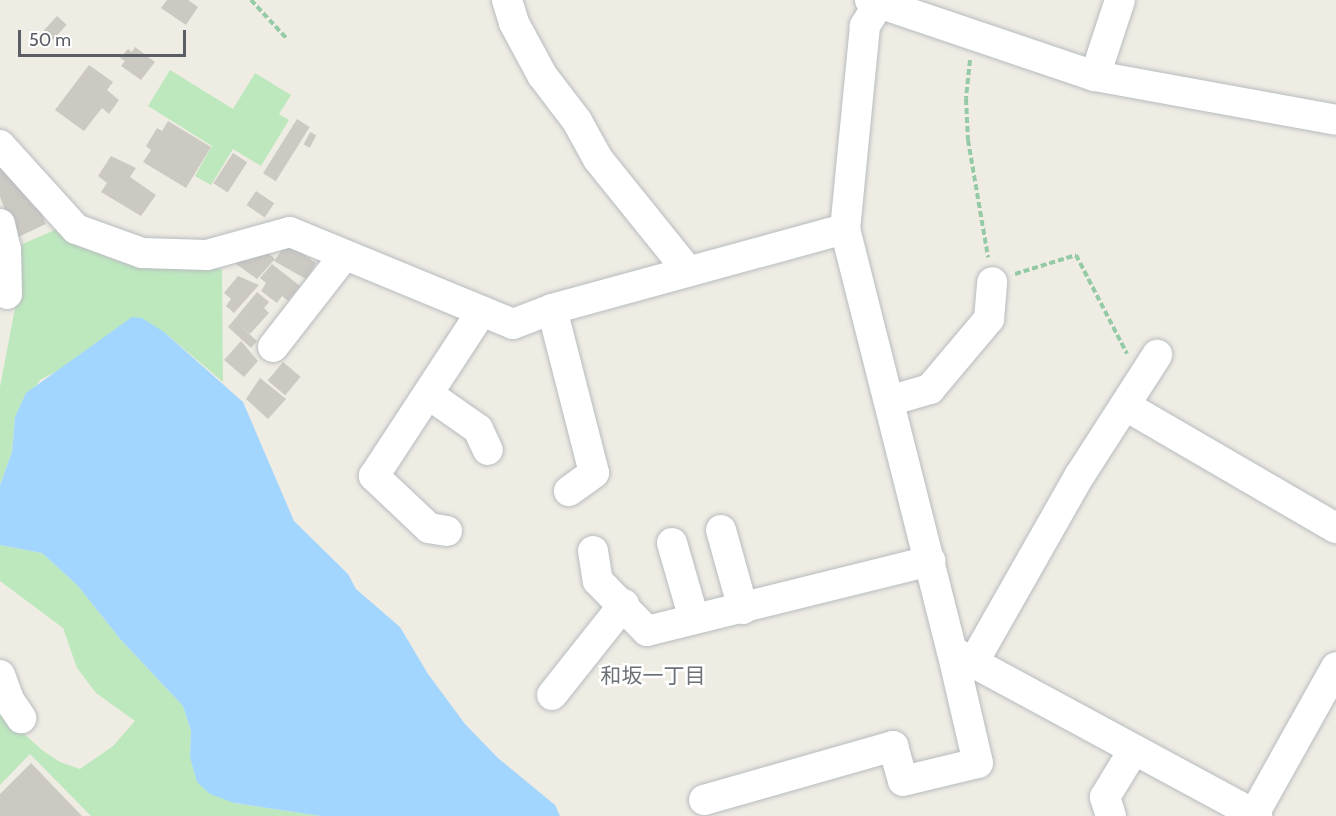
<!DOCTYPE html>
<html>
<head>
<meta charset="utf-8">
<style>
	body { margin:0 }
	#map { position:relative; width:1336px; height:816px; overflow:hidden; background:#efece3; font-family:Cabin,"Noto Sans JP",sans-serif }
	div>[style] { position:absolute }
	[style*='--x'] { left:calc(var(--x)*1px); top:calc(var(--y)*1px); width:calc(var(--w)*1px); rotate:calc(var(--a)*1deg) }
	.green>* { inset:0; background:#bde8be }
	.water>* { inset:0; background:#a3d6ff }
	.building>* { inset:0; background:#ccc9c2; transform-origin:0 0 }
	.path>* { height:4px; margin-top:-2px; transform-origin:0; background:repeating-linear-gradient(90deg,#95caa6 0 6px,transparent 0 9px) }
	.roads { filter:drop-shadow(0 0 2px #b8bbc0) drop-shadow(0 0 2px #b8bbc0) }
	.minor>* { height:30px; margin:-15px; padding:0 15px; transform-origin:15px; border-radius:15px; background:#fff }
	span { translate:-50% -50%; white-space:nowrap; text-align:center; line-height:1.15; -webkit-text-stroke:5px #fff; paint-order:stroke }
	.neighbourhood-label { font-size:21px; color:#6c7177 }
	.scale { position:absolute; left:18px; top:30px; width:168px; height:27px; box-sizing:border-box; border:3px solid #5b5f65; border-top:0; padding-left:8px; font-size:18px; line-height:21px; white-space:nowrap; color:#5b5f65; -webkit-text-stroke:4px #fff; paint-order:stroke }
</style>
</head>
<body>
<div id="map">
	<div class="green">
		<i style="clip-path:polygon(170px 70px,233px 109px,255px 73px,291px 95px,279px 114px,289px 120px,261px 166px,233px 149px,211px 185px,195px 176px,212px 146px,148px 106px)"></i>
		<i style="clip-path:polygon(57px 229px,80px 246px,123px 263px,222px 269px,223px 382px,164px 332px,65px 367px,40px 380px,15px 417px,12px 452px,0 485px,0 387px,15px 308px,18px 246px)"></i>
		<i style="clip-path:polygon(0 545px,42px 553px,78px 586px,121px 640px,183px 706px,191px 731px,190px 757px,234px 803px,321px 816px,91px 816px,30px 754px,0 785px,0 712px,42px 750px,60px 762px,80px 769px,113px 746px,135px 721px,96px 693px,77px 668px,63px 628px,0 581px)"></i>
	</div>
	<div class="water">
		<i style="clip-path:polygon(132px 317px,142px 318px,164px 332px,243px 402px,294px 521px,348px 574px,356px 589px,400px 627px,428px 674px,465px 724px,498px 758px,555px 805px,560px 816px,321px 816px,234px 803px,210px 794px,197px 782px,190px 757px,191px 731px,183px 706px,121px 640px,78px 586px,42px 553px,0 545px,0 485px,12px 452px,15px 417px,26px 393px)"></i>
	</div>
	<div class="building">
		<i style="clip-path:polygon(167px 0,188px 0,198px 7px,186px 25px,161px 8px)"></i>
		<i style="left:57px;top:16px;width:13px;height:21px;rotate:42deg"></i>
		<i style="clip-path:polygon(135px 47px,155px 62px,141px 80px,121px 66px,125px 61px,120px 58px,128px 49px,132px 52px)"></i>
		<i style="clip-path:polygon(89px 65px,113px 82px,107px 90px,119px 100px,109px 114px,102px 108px,84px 131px,55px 110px)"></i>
		<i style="left:297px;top:119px;width:15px;height:64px;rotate:32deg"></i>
		<i style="clip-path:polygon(168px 121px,211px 147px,186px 188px,143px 162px,151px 150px,146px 146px,157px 128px,162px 131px)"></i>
		<i style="left:310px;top:132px;width:7px;height:14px;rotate:27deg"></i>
		<i style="left:233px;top:153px;width:17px;height:36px;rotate:33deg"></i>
		<i style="clip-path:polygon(111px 156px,136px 168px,130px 177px,156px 195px,141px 216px,101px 192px,107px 183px,98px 176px)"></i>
		<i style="clip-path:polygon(0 166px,35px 208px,38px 206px,46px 224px,16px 238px,0 197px)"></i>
		<i style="left:256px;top:191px;width:22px;height:17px;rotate:34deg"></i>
		<i style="clip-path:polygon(287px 243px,316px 263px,306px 279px,274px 261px)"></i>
		<i style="clip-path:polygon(257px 251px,262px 256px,266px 251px,275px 259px,257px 279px,236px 264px,241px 255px,248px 261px)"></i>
		<i style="clip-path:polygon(272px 264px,300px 286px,288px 301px,282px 296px,277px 303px,261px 291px,266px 283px,260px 278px)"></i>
		<i style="clip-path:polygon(238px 276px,259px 285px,234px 313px,226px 306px,231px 299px,224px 293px)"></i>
		<i style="clip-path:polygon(257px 292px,269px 302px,264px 308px,269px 313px,250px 334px,239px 325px,257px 341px,251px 348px,228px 327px)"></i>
		<i style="clip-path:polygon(241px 341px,258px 361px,244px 377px,224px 360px)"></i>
		<i style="left:283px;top:362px;width:23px;height:24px;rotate:40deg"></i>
		<i style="clip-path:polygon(260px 378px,286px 399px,268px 419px,246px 399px)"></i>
		<i style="clip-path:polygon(31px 763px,82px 816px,0 816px,0 794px)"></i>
	</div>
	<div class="path">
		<i style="--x:251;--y:0;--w:53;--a:47.3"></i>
		<i style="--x:970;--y:60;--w:39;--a:96"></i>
		<i style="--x:966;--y:99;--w:41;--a:87.2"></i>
		<i style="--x:968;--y:140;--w:119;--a:80.3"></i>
		<i style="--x:1015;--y:274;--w:64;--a:-17.3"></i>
		<i style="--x:1076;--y:255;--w:111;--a:62.7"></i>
	</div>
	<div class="roads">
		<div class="minor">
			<i style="--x:507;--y:0;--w:24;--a:73"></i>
			<i style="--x:514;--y:23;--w:59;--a:61.7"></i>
			<i style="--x:542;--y:75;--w:58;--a:52.7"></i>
			<i style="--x:577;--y:121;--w:43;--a:61.1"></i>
			<i style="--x:598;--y:159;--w:144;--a:51.2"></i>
			<i style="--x:870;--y:0;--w:237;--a:18.7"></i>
			<i style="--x:1095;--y:76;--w:245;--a:10.3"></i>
			<i style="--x:881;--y:0;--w:31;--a:122"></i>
			<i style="--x:865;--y:26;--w:204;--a:95.6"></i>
			<i style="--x:845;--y:229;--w:435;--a:75.8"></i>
			<i style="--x:952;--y:651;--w:347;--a:28.4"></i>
			<i style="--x:1095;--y:76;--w:80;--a:-71.8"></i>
			<i style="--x:0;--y:145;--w:113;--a:47.9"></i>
			<i style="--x:76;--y:229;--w:70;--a:20"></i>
			<i style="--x:142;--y:253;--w:65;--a:1.8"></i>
			<i style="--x:207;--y:255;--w:86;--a:-15.5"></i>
			<i style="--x:290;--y:232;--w:241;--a:22.4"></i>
			<i style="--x:513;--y:324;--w:42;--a:-21"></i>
			<i style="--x:552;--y:309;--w:304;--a:-15.3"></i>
			<i style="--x:0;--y:224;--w:26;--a:77"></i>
			<i style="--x:6;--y:249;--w:45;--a:88.7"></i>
			<i style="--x:552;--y:309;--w:169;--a:75.6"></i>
			<i style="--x:594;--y:473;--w:31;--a:144"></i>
			<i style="--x:273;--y:347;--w:114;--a:-52.1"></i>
			<i style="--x:428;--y:394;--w:61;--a:35"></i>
			<i style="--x:478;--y:429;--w:23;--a:65"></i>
			<i style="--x:889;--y:401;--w:43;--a:-16.3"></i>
			<i style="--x:930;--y:389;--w:92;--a:-49.9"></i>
			<i style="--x:989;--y:319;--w:37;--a:-85"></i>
			<i style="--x:1126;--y:406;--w:243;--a:30.2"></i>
			<i style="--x:721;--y:530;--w:82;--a:74.4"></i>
			<i style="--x:447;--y:531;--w:18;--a:-171"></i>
			<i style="--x:429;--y:528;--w:76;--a:-136.6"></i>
			<i style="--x:374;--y:476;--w:197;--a:-56.8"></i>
			<i style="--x:672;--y:543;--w:79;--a:73.9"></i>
			<i style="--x:593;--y:551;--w:30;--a:81"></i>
			<i style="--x:598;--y:581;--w:70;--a:45.6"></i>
			<i style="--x:647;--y:631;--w:292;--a:-13.9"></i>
			<i style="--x:973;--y:663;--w:216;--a:-60.4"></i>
			<i style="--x:1080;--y:475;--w:143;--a:-57.3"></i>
			<i style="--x:0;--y:675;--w:27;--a:70"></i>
			<i style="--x:9;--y:700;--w:22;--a:56"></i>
			<i style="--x:552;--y:695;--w:116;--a:-51.6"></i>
			<i style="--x:704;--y:800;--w:197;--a:-15.9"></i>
			<i style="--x:893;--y:746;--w:36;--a:74"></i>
			<i style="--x:903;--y:781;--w:77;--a:-13.5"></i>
			<i style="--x:978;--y:763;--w:115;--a:-103.1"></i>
			<i style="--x:1254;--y:814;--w:168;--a:-60.8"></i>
			<i style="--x:1111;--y:816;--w:20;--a:-108"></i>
			<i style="--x:1105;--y:797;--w:54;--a:-58.7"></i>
		</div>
	</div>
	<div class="neighbourhood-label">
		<span style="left:653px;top:676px">和坂一丁目</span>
	</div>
	<div class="scale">50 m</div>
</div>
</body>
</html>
